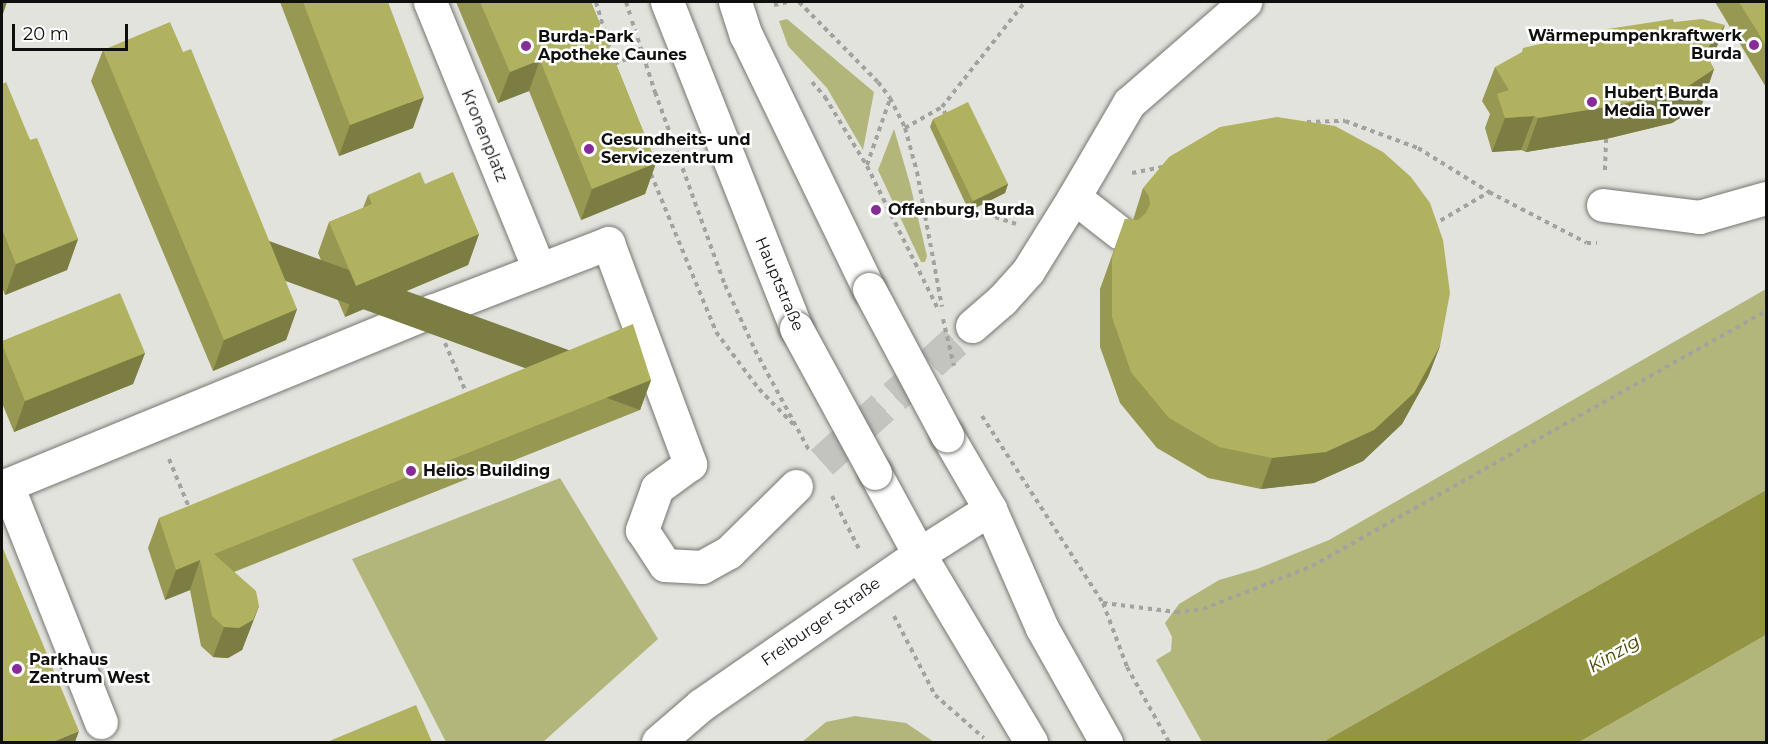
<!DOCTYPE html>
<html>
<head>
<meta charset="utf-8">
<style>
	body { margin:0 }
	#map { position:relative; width:1768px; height:744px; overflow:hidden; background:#e3e3de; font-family:Montserrat,sans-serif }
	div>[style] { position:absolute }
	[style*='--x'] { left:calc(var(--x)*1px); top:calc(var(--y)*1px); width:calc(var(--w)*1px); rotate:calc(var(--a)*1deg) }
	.green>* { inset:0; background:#b3b67a }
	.water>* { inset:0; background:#939543 }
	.minor-tunnel>* { height:33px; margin-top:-16.5px; transform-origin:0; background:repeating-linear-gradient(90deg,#c3c3bf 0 33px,transparent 0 49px) }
	.path>* { height:4px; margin-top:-2px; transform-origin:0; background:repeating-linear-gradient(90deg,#a2a29e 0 4.5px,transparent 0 9px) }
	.roads { filter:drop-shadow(0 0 2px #767671) drop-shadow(0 0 2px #767671) }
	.minor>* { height:33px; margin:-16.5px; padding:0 16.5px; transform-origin:16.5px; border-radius:16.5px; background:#fff }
	.major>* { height:33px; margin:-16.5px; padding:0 16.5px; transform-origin:16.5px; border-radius:16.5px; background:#fff }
	.path-bridge>* { height:4px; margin-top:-2px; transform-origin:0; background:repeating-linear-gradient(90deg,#a2a29e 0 4.5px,transparent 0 9px) }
	.bridges { filter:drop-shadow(0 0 2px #767671) drop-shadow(0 0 2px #767671) }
	.major-bridge>* { height:33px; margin:-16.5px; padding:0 16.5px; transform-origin:16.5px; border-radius:16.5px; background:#fff }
	.wall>* { inset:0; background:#979953 }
	.shaded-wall>* { inset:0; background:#7b7d43; transform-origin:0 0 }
	.building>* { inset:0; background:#b0b260; transform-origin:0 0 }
	.dots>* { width:16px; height:16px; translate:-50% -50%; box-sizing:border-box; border:3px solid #fff; border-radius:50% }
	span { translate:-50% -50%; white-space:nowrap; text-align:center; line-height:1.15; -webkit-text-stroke:5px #fff; paint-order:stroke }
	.poi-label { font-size:16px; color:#0f0f0e; font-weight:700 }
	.right { translate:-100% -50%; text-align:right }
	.left { translate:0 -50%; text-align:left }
	.street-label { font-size:16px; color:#0f0f0e }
	.water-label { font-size:18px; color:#464704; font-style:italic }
	.frame { position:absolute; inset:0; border:3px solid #0f0f0e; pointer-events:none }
	.scale { position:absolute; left:12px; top:24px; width:116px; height:27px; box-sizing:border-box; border:3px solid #0f0f0e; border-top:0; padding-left:8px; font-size:18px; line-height:21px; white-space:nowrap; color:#0f0f0e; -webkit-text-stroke:4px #fff; paint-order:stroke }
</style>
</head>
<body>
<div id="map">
	<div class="green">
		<i style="clip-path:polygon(787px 19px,874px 92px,863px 150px,827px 88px,788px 46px,779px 21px)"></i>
		<i style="clip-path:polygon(894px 129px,910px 184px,927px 256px,925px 262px,921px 262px,878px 170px)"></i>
		<i style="clip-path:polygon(1766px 289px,1766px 490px,1323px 742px,1202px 742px,1156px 660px,1171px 651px,1172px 637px,1165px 623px,1179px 604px,1219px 580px,1257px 569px,1329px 540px)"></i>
		<i style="clip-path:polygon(560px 478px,658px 639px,543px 742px,446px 742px,352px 559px)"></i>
		<i style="clip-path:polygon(1766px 635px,1766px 742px,1579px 742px)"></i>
		<i style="clip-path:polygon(855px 716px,906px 723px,934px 742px,802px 742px,826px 722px)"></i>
	</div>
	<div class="water">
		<i style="clip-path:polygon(1766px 490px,1766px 635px,1579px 742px,1323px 742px)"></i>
	</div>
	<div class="minor-tunnel">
		<i style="--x:822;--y:462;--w:202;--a:-42.2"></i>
	</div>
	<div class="path">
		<i style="--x:596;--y:2;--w:47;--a:73.9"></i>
		<i style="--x:626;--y:2;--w:13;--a:72"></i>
		<i style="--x:799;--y:2;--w:112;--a:45.4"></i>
		<i style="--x:878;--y:82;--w:20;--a:53"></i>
		<i style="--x:890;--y:98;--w:34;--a:63"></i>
		<i style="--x:905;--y:128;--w:46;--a:74.7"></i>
		<i style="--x:917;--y:172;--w:137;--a:79.5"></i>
		<i style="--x:774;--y:5;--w:14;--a:-12"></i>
		<i style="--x:632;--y:21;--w:75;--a:72.1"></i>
		<i style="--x:655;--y:92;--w:205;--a:70.1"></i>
		<i style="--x:725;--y:285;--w:72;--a:65.2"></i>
		<i style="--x:755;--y:350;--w:116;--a:61.7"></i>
		<i style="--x:614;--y:64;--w:26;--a:-21"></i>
		<i style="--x:812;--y:82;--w:20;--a:49"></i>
		<i style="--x:825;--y:97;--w:81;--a:58.7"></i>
		<i style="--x:867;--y:166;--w:162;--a:63.6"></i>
		<i style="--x:946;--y:115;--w:9;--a:-117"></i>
		<i style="--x:942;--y:107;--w:134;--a:-51.7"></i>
		<i style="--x:1307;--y:122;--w:38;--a:-2"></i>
		<i style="--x:1345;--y:121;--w:78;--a:20.3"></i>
		<i style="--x:1418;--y:148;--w:84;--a:31.8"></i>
		<i style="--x:1489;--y:192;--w:110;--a:27.5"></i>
		<i style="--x:1587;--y:243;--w:10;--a:0"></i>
		<i style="--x:905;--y:128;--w:43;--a:-29.6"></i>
		<i style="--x:867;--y:165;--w:70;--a:-70.8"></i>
		<i style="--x:1605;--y:170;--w:31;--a:-88"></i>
		<i style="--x:1132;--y:173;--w:31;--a:-11"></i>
		<i style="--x:651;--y:174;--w:171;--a:67.6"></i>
		<i style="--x:716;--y:332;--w:71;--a:53"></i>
		<i style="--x:759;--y:389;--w:50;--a:45.8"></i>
		<i style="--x:986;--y:198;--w:21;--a:65"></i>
		<i style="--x:995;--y:217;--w:22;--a:18"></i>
		<i style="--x:1433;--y:225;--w:65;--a:-30.5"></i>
		<i style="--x:445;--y:343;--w:59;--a:66.9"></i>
		<i style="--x:982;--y:416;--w:223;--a:57.1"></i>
		<i style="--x:1103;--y:603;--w:68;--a:69.4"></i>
		<i style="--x:1127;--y:667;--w:86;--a:60.8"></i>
		<i style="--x:169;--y:459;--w:55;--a:67.6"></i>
		<i style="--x:832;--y:496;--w:62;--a:63"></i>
		<i style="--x:1103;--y:603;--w:74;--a:7"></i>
		<i style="--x:1176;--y:612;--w:27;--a:-6"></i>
		<i style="--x:1203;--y:609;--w:117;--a:-21.5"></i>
		<i style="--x:1312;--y:566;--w:521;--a:-29.32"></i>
		<i style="--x:894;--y:616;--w:89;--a:62.6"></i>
		<i style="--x:935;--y:695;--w:65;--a:41.3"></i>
	</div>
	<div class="roads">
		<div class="minor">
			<i style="--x:430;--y:2;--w:288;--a:67.8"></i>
			<i style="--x:1074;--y:197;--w:109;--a:-59.7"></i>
			<i style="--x:1129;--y:103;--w:154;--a:-41"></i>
			<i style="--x:1603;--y:205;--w:97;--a:7.1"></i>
			<i style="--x:1699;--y:217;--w:70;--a:-15.8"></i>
			<i style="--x:972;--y:326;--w:40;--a:-41"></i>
			<i style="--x:1002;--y:300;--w:39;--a:-48"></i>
			<i style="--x:1028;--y:271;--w:87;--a:-58.1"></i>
			<i style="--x:1074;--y:197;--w:58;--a:38"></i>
			<i style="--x:7;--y:485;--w:255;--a:68.4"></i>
			<i style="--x:2;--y:487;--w:465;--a:-22.3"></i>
			<i style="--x:432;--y:311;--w:189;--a:-21.1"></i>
			<i style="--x:608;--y:243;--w:236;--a:69.6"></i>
			<i style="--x:690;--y:464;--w:41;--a:144"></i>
			<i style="--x:657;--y:488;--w:45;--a:109.7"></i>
			<i style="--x:642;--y:530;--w:42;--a:56.7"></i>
			<i style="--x:665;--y:565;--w:37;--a:3"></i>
			<i style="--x:702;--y:567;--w:31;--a:-29"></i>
			<i style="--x:729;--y:552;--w:94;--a:-44.6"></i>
		</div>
		<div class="major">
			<i style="--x:667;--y:2;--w:351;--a:68.4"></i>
			<i style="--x:735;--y:2;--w:35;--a:72"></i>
			<i style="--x:746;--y:35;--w:282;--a:64.2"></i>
			<i style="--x:947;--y:435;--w:86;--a:59.8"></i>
			<i style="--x:990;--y:509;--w:130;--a:66.4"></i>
			<i style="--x:1042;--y:628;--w:131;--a:60.7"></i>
			<i style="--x:875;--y:473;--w:92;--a:61.5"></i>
			<i style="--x:919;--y:554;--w:219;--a:59.2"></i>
			<i style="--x:658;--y:742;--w:57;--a:-40.7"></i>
			<i style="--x:701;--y:705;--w:265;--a:-34.7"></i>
			<i style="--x:919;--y:554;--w:84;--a:-32.4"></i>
		</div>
	</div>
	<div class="path-bridge">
		<i style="--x:943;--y:319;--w:48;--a:76.8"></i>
	</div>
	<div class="bridges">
		<div class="major-bridge">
			<i style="--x:869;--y:289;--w:166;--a:61.9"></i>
			<i style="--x:796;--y:328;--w:165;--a:61.4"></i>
		</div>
	</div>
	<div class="wall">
		<i style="clip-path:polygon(280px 2px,388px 2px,413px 128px,339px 156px)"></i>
		<i style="clip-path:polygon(456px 2px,591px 2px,656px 163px,645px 194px,581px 220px,529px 91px,498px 103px)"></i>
		<i style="clip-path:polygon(1715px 2px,1767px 2px,1767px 89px)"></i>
		<i style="clip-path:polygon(1674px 22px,1712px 60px,1710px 62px,1714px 69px,1702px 104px,1672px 123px,1606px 139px,1526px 152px,1521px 150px,1492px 152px,1485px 128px,1490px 114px,1482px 101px,1495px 67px)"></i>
		<i style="clip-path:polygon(103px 50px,297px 309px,286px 340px,213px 371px,91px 81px)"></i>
		<i style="clip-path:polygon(2px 84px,30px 140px,78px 239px,67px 270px,5px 295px,2px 287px)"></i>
		<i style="clip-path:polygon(933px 119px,1008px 184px,1005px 193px,969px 211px,930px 127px)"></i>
		<i style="clip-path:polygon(425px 184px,479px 234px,468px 265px,345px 317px,318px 253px,329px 222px,363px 208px,368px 195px)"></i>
		<i style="clip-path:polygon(1143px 188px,1440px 346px,1428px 377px,1402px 424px,1363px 461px,1314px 483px,1261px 489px,1208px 478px,1157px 448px,1120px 403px,1100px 347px,1100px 289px,1125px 219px,1133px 220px)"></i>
		<i style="clip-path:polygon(2px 341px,145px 353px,133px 384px,14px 432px,2px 403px)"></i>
		<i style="clip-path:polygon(651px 380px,640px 410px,234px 572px,259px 606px,242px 650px,228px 658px,213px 657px,201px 646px,190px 590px,165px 600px,148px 548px,159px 518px)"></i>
	</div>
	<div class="shaded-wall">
		<i style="clip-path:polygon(2px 2px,7px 2px,2px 17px)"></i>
		<i style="clip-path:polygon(1725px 25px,1712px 60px,1696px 81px,1714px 69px,1702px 104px,1672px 123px,1606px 139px,1526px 152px,1538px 118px)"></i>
		<i style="clip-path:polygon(540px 60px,529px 91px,498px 103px,510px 72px)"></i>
		<i style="clip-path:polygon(424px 97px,413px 128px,339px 156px,350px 125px)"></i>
		<i style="clip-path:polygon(1534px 116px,1521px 150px,1492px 152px,1505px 118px)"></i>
		<i style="clip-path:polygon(656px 163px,645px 194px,581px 220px,592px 189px)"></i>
		<i style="clip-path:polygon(1008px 184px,1005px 193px,969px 211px,972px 202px)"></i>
		<i style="clip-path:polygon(479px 234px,468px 265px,345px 317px,356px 286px)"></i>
		<i style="clip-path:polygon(78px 239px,67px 270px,5px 295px,16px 264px)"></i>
		<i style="clip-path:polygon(297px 309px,286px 340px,213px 371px,224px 340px)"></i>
		<i style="clip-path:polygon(1440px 346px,1428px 377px,1402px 424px,1363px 461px,1314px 483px,1261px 489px,1272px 458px)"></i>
		<i style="clip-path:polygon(145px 353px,133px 384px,14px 432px,25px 401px)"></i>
		<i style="left:651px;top:380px;width:32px;height:470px;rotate:110deg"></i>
		<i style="clip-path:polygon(200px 560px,190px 590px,165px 600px,176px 570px)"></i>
		<i style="clip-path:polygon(259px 606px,242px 650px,228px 658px,213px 657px,224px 627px)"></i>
		<i style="clip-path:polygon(79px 731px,75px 742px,52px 742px)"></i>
	</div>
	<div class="building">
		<i style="clip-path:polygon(303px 2px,388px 2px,424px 97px,350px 125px)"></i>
		<i style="clip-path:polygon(480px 2px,591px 2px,656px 163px,592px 189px,540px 60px,510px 72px)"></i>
		<i style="clip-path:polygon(1739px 2px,1767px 2px,1767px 47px)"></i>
		<i style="clip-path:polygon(1673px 19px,1674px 22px,1702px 19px,1725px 25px,1705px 52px,1714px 69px,1684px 89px,1619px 105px,1538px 118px,1534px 116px,1505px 118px,1497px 94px,1509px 90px,1495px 67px,1522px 52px,1523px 48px,1601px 30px)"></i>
		<i style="clip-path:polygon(170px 22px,183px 52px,191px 49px,297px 309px,224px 340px,103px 50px)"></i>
		<i style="clip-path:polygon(6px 82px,30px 140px,37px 138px,78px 239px,16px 264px,2px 229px,2px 84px)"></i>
		<i style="left:968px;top:102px;width:91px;height:39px;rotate:64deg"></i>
		<i style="clip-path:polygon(1277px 117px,1335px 126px,1383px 152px,1411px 177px,1430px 203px,1443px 240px,1450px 293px,1440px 346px,1414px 393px,1374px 430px,1326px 452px,1272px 458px,1219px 447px,1169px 418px,1131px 372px,1112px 317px,1112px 258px,1125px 219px,1138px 220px,1146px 213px,1150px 204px,1149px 196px,1143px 188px,1169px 157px,1220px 127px)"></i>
		<i style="clip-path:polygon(420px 172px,425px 184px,453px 172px,479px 234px,356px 286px,329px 222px,372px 204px,368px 195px)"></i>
		<i style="clip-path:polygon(120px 293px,145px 353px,25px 401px,2px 344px,2px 341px)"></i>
		<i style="clip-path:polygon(633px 324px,651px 380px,214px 554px,256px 591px,259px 606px,253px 620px,239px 628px,224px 627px,212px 616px,200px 560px,176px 570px,159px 518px)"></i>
		<i style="clip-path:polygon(2px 546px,79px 731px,52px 742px,2px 742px)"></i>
		<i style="clip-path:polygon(416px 705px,432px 742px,327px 742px)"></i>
	</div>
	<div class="dots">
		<i style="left:1754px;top:45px;background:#862c99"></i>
		<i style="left:526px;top:46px;background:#862c99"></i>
		<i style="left:1592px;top:102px;background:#862c99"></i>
		<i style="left:589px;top:149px;background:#862c99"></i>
		<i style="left:876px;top:210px;background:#862c99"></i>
		<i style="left:411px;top:471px;background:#862c99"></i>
		<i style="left:17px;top:669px;background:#862c99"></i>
	</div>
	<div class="poi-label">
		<span class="right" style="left:1742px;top:45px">Wärmepumpenkraftwerk<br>Burda</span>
		<span class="left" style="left:538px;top:46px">Burda-Park<br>Apotheke Caunes</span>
		<span class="left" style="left:1604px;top:102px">Hubert Burda<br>Media Tower</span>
		<span class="left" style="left:601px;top:149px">Gesundheits- und<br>Servicezentrum</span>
		<span class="left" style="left:888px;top:210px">Offenburg, Burda</span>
		<span class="left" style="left:423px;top:471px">Helios Building</span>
		<span class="left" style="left:29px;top:669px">Parkhaus<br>Zentrum West</span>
	</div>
	<div class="street-label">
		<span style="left:484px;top:136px;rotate:68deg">Kronenplatz</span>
		<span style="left:779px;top:284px;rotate:67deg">Hauptstraße</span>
		<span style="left:821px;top:622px;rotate:-35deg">Freiburger Straße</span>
	</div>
	<div class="water-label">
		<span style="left:1614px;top:654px;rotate:-30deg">Kinzig</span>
	</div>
	<div class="frame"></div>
	<div class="scale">20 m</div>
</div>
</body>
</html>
